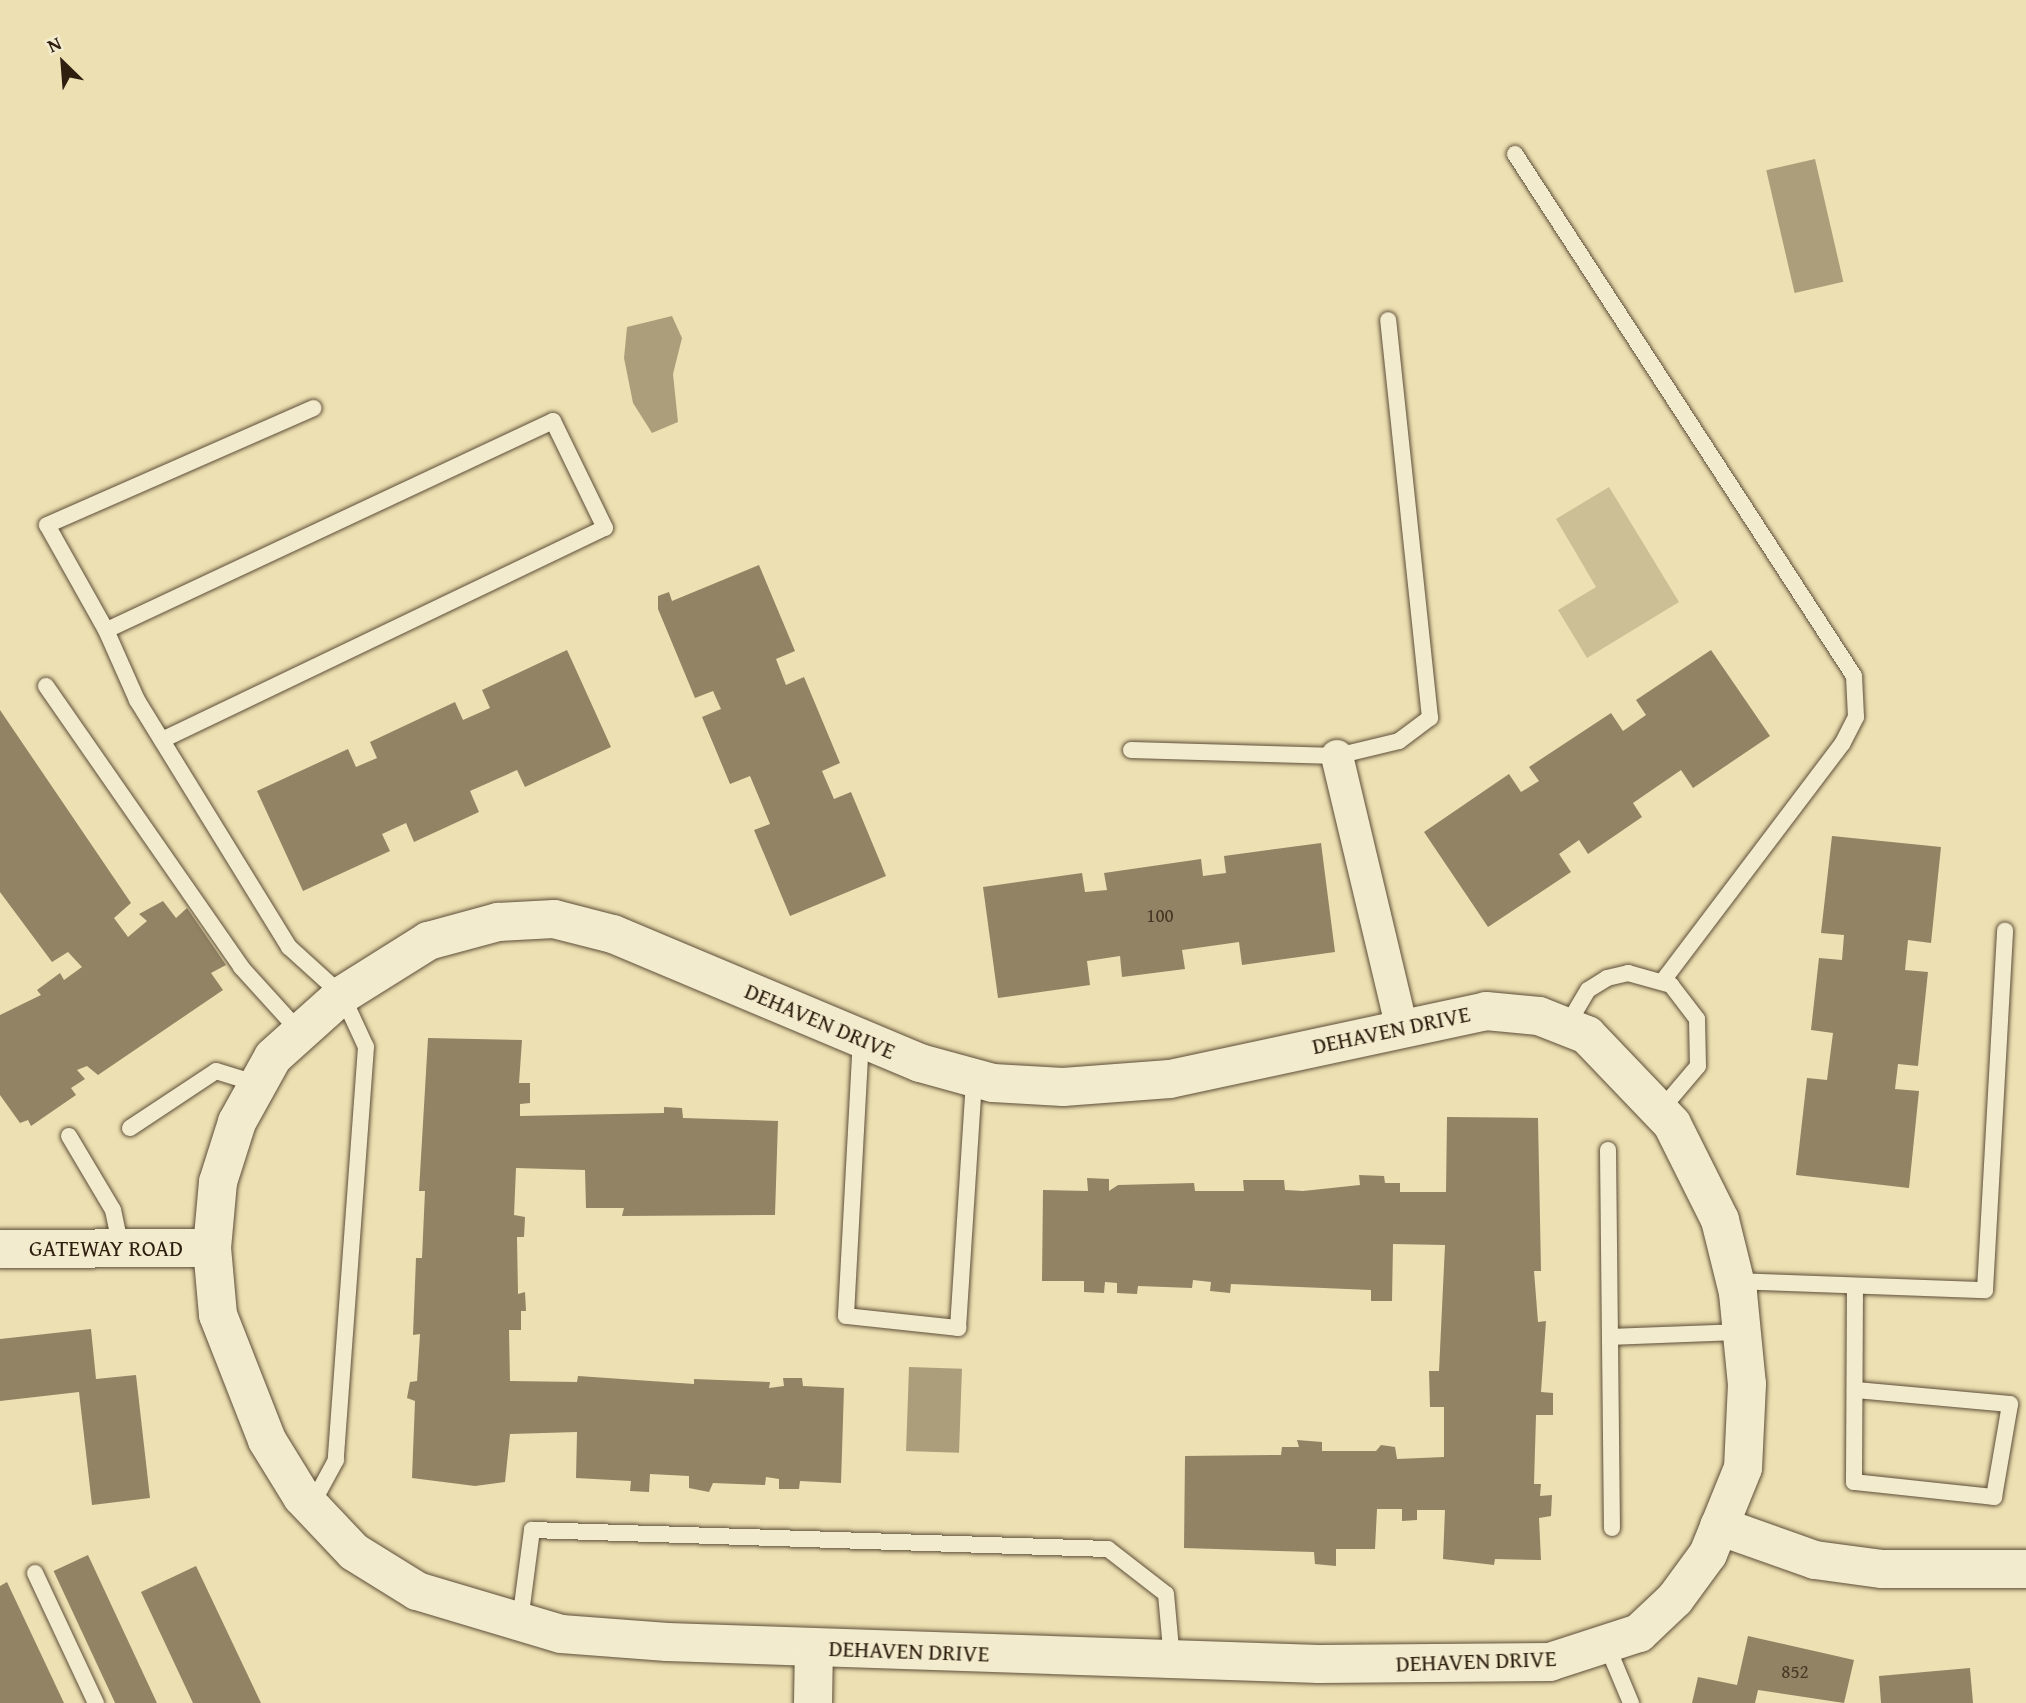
<!DOCTYPE html>
<html>
<head>
<meta charset="utf-8">
<style>
	body { margin:0 }
	#map { position:relative; width:2026px; height:1703px; overflow:hidden; background:#ede0b2; font-family:"Gentium Book Plus",serif }
	div>[style] { position:absolute }
	[style*='--x'] { left:calc(var(--x)*1px); top:calc(var(--y)*1px); width:calc(var(--w)*1px); rotate:calc(var(--a)*1deg) }
	.green>* { inset:0; background:#ccbf96 }
	.water>* { inset:0; background:#ac9e7b; transform-origin:0 0 }
	.building>* { inset:0; background:#918364; transform-origin:0 0 }
	.roads { filter:drop-shadow(0 0 2px #5d4e38) drop-shadow(0 0 2px #5d4e38) }
	.service>* { height:16px; margin:-8px; padding:0 8px; transform-origin:8px; border-radius:8px; background:#f3ebcd }
	.minor>* { height:32px; margin:-16px; padding:0 16px; transform-origin:16px; border-radius:16px; background:#f3ebcd }
	.tertiary>* { height:38px; margin:-19px; padding:0 19px; transform-origin:19px; border-radius:19px; background:#f3ebcd }
	span { translate:-50% -50%; white-space:nowrap; text-align:center; line-height:1.15; -webkit-text-stroke:5px #f3ebcd; paint-order:stroke }
	.number-label { font-size:19px; color:#463724 }
	.number-label span { -webkit-text-stroke-width:0 }
	.street-label { font-size:23px; color:#2d1e0f }
	.north { position:absolute; left:28px; top:28px; width:70px; height:70px; -webkit-text-stroke:5px #f3ebcd; paint-order:stroke; rotate:335deg; font-size:19px; font-weight:700; line-height:28px; text-align:center; color:#2d1e0f }
	.north::after { content:''; display:block; margin:auto; width:24px; height:32px; background:#2d1e0f; clip-path:polygon(50% 0,100% 100%,50% 72%,0 100%) }
</style>
</head>
<body>
<div id="map">
	<div class="green">
		<i style="clip-path:polygon(1609px 487px,1679px 602px,1587px 658px,1558px 610px,1596px 587px,1556px 519px)"></i>
	</div>
	<div class="water">
		<i style="left:1815px;top:159px;width:126px;height:50px;rotate:77deg"></i>
		<i style="clip-path:polygon(672px 316px,682px 338px,673px 374px,678px 422px,652px 433px,633px 403px,624px 358px,627px 327px)"></i>
		<i style="left:909px;top:1367px;width:53px;height:84px;rotate:2deg"></i>
	</div>
	<div class="building">
		<i style="clip-path:polygon(759px 565px,795px 651px,776px 659px,786px 685px,804px 677px,840px 763px,822px 771px,834px 799px,851px 792px,886px 876px,790px 916px,754px 830px,770px 824px,750px 776px,730px 784px,702px 717px,721px 709px,713px 691px,695px 698px,658px 609px,658px 596px,669px 592px,672px 601px)"></i>
		<i style="clip-path:polygon(567px 650px,611px 747px,525px 787px,517px 770px,470px 791px,479px 812px,414px 842px,406px 823px,382px 834px,390px 851px,303px 891px,257px 791px,348px 749px,356px 767px,377px 758px,370px 742px,455px 702px,463px 720px,490px 708px,482px 690px)"></i>
		<i style="clip-path:polygon(1711px 650px,1770px 736px,1693px 788px,1681px 770px,1633px 803px,1642px 817px,1588px 854px,1579px 840px,1559px 854px,1571px 872px,1488px 927px,1424px 832px,1509px 774px,1521px 792px,1539px 781px,1529px 767px,1611px 713px,1623px 731px,1646px 715px,1636px 700px)"></i>
		<i style="clip-path:polygon(0 710px,131px 903px,114px 918px,128px 937px,147px 921px,139px 914px,163px 901px,176px 918px,187px 908px,226px 965px,211px 973px,223px 990px,98px 1075px,87px 1066px,77px 1070px,85px 1079px,71px 1088px,76px 1095px,31px 1126px,28px 1120px,20px 1123px,0 1095px,0 1015px,41px 995px,37px 990px,60px 973px,64px 980px,82px 967px,68px 952px,52px 962px,0 892px)"></i>
		<i style="clip-path:polygon(1832px 836px,1941px 847px,1931px 943px,1908px 940px,1905px 970px,1928px 972px,1918px 1066px,1898px 1064px,1895px 1089px,1919px 1091px,1909px 1188px,1796px 1175px,1807px 1078px,1827px 1080px,1833px 1033px,1811px 1030px,1819px 958px,1842px 960px,1844px 935px,1821px 933px)"></i>
		<i style="clip-path:polygon(1321px 843px,1335px 952px,1242px 965px,1239px 942px,1182px 950px,1185px 969px,1122px 977px,1120px 956px,1087px 961px,1090px 985px,998px 998px,983px 887px,1082px 873px,1085px 892px,1107px 890px,1104px 873px,1201px 859px,1203px 876px,1226px 873px,1224px 856px)"></i>
		<i style="clip-path:polygon(428px 1038px,522px 1040px,519px 1083px,530px 1083px,530px 1103px,520px 1104px,520px 1116px,664px 1113px,664px 1107px,682px 1108px,683px 1118px,778px 1121px,775px 1215px,622px 1216px,624px 1208px,586px 1208px,585px 1170px,516px 1168px,514px 1215px,525px 1217px,524px 1237px,517px 1237px,518px 1294px,525px 1292px,526px 1311px,521px 1311px,521px 1330px,509px 1330px,510px 1381px,577px 1382px,578px 1376px,694px 1384px,694px 1379px,770px 1382px,769px 1388px,784px 1386px,783px 1378px,802px 1378px,803px 1386px,844px 1388px,841px 1483px,800px 1481px,799px 1489px,779px 1489px,779px 1479px,766px 1477px,765px 1485px,713px 1483px,709px 1492px,689px 1488px,689px 1476px,650px 1474px,649px 1492px,630px 1491px,631px 1481px,576px 1478px,577px 1432px,510px 1434px,505px 1482px,475px 1486px,412px 1478px,415px 1401px,407px 1398px,410px 1382px,417px 1381px,420px 1334px,413px 1335px,416px 1258px,422px 1258px,425px 1191px,419px 1191px)"></i>
		<i style="clip-path:polygon(1447px 1117px,1538px 1118px,1541px 1271px,1534px 1271px,1538px 1322px,1546px 1321px,1541px 1392px,1553px 1393px,1553px 1415px,1536px 1415px,1534px 1484px,1541px 1484px,1540px 1496px,1552px 1495px,1551px 1516px,1539px 1518px,1541px 1560px,1495px 1559px,1494px 1565px,1443px 1559px,1445px 1510px,1417px 1510px,1417px 1520px,1402px 1521px,1402px 1509px,1377px 1509px,1375px 1549px,1336px 1549px,1336px 1566px,1315px 1564px,1314px 1552px,1184px 1548px,1185px 1456px,1281px 1455px,1282px 1447px,1299px 1447px,1297px 1440px,1322px 1442px,1322px 1451px,1376px 1451px,1381px 1445px,1395px 1447px,1397px 1459px,1444px 1457px,1444px 1407px,1430px 1407px,1429px 1371px,1439px 1371px,1445px 1245px,1393px 1244px,1392px 1301px,1371px 1301px,1371px 1290px,1231px 1284px,1230px 1293px,1210px 1291px,1211px 1282px,1193px 1280px,1192px 1288px,1138px 1286px,1137px 1294px,1117px 1293px,1117px 1283px,1105px 1282px,1104px 1293px,1084px 1292px,1084px 1281px,1042px 1281px,1043px 1190px,1088px 1191px,1087px 1178px,1109px 1179px,1109px 1191px,1118px 1185px,1194px 1183px,1195px 1191px,1244px 1191px,1243px 1180px,1284px 1180px,1285px 1190px,1303px 1191px,1360px 1185px,1359px 1175px,1384px 1176px,1385px 1183px,1400px 1183px,1400px 1192px,1446px 1192px)"></i>
		<i style="clip-path:polygon(91px 1329px,96px 1379px,136px 1375px,150px 1498px,92px 1505px,79px 1392px,0 1401px,0 1339px)"></i>
		<i style="left:88px;top:1555px;width:163px;height:38px;rotate:65deg"></i>
		<i style="clip-path:polygon(196px 1566px,261px 1703px,193px 1703px,141px 1592px)"></i>
		<i style="clip-path:polygon(7px 1582px,64px 1703px,0 1703px,0 1586px)"></i>
		<i style="clip-path:polygon(1748px 1636px,1854px 1660px,1844px 1703px,1758px 1690px,1755px 1703px,1692px 1703px,1698px 1677px,1737px 1685px)"></i>
		<i style="clip-path:polygon(1970px 1668px,1973px 1703px,1881px 1703px,1879px 1676px)"></i>
	</div>
	<div class="roads">
		<div class="service">
			<i style="--x:1515;--y:154;--w:622;--a:57"></i>
			<i style="--x:1854;--y:676;--w:41;--a:87.2"></i>
			<i style="--x:1856;--y:717;--w:30;--a:117"></i>
			<i style="--x:1842;--y:744;--w:297;--a:127.1"></i>
			<i style="--x:106;--y:630;--w:120;--a:-119.3"></i>
			<i style="--x:47;--y:525;--w:291;--a:-23.7"></i>
			<i style="--x:46;--y:686;--w:342;--a:55.2"></i>
			<i style="--x:241;--y:967;--w:88;--a:47.8"></i>
			<i style="--x:162;--y:740;--w:491;--a:-25.6"></i>
			<i style="--x:605;--y:528;--w:119;--a:-115.9"></i>
			<i style="--x:553;--y:421;--w:493;--a:154.9"></i>
			<i style="--x:106;--y:630;--w:77;--a:66.1"></i>
			<i style="--x:137;--y:700;--w:290;--a:58.4"></i>
			<i style="--x:289;--y:947;--w:72;--a:42.2"></i>
			<i style="--x:342;--y:995;--w:57;--a:65.2"></i>
			<i style="--x:366;--y:1047;--w:414;--a:94.2"></i>
			<i style="--x:336;--y:1460;--w:52;--a:118.5"></i>
			<i style="--x:1131;--y:750;--w:206;--a:1.7"></i>
			<i style="--x:1337;--y:756;--w:64;--a:-13.6"></i>
			<i style="--x:1399;--y:741;--w:39;--a:-37"></i>
			<i style="--x:1430;--y:718;--w:400;--a:-96"></i>
			<i style="--x:1566;--y:1027;--w:43;--a:-59.3"></i>
			<i style="--x:1588;--y:990;--w:22;--a:-32"></i>
			<i style="--x:1607;--y:978;--w:22;--a:-13"></i>
			<i style="--x:1628;--y:973;--w:45;--a:15.6"></i>
			<i style="--x:1671;--y:985;--w:43;--a:52.6"></i>
			<i style="--x:1697;--y:1019;--w:47;--a:88.8"></i>
			<i style="--x:1698;--y:1066;--w:43;--a:130.3"></i>
			<i style="--x:1670;--y:1099;--w:17;--a:156"></i>
			<i style="--x:861;--y:1038;--w:278;--a:93.1"></i>
			<i style="--x:846;--y:1316;--w:113;--a:6.1"></i>
			<i style="--x:958;--y:1328;--w:251;--a:-86.3"></i>
			<i style="--x:130;--y:1128;--w:103;--a:-33.5"></i>
			<i style="--x:216;--y:1071;--w:44;--a:17.2"></i>
			<i style="--x:69;--y:1136;--w:86;--a:59.3"></i>
			<i style="--x:113;--y:1210;--w:35;--a:78"></i>
			<i style="--x:1608;--y:1150;--w:378;--a:89.4"></i>
			<i style="--x:1735;--y:1281;--w:250;--a:2.1"></i>
			<i style="--x:1985;--y:1290;--w:360;--a:-86.8"></i>
			<i style="--x:1855;--y:1286;--w:196;--a:90.3"></i>
			<i style="--x:1854;--y:1482;--w:141;--a:6.1"></i>
			<i style="--x:1994;--y:1497;--w:94;--a:-80.2"></i>
			<i style="--x:2010;--y:1404;--w:155;--a:-174.8"></i>
			<i style="--x:1610;--y:1337;--w:132;--a:-2.2"></i>
			<i style="--x:35;--y:1573;--w:144;--a:64.9"></i>
			<i style="--x:520;--y:1621;--w:92;--a:-82.5"></i>
			<i style="--x:532;--y:1530;--w:576;--a:1.89"></i>
			<i style="--x:1108;--y:1549;--w:73;--a:37.8"></i>
			<i style="--x:1166;--y:1594;--w:66;--a:84.8"></i>
			<i style="--x:1608;--y:1648;--w:60;--a:67.3"></i>
		</div>
		<div class="minor">
			<i style="--x:1337;--y:756;--w:277;--a:76.6"></i>
		</div>
		<div class="tertiary">
			<i style="--x:554;--y:919;--w:61;--a:14.3"></i>
			<i style="--x:613;--y:934;--w:333;--a:22.8"></i>
			<i style="--x:920;--y:1063;--w:76;--a:15.3"></i>
			<i style="--x:993;--y:1083;--w:70;--a:3.3"></i>
			<i style="--x:1063;--y:1087;--w:107;--a:-4.3"></i>
			<i style="--x:1170;--y:1079;--w:323;--a:-12.1"></i>
			<i style="--x:1486;--y:1011;--w:53;--a:5.4"></i>
			<i style="--x:1539;--y:1016;--w:52;--a:21.6"></i>
			<i style="--x:1587;--y:1035;--w:123;--a:46.3"></i>
			<i style="--x:1672;--y:1124;--w:107;--a:63.4"></i>
			<i style="--x:1720;--y:1220;--w:75;--a:76.1"></i>
			<i style="--x:1738;--y:1293;--w:91;--a:84.4"></i>
			<i style="--x:1747;--y:1384;--w:84;--a:92.7"></i>
			<i style="--x:1743;--y:1468;--w:93;--a:112.1"></i>
			<i style="--x:1708;--y:1554;--w:56;--a:126.3"></i>
			<i style="--x:1675;--y:1599;--w:50;--a:136.6"></i>
			<i style="--x:1639;--y:1633;--w:94;--a:162"></i>
			<i style="--x:1550;--y:1662;--w:231;--a:179.5"></i>
			<i style="--x:1319;--y:1664;--w:652;--a:-178.07"></i>
			<i style="--x:667;--y:1642;--w:106;--a:-175.7"></i>
			<i style="--x:561;--y:1634;--w:150;--a:-163.4"></i>
			<i style="--x:417;--y:1591;--w:74;--a:-148.2"></i>
			<i style="--x:354;--y:1552;--w:76;--a:-133.4"></i>
			<i style="--x:302;--y:1497;--w:67;--a:-121.6"></i>
			<i style="--x:267;--y:1440;--w:134;--a:-111.4"></i>
			<i style="--x:218;--y:1315;--w:67;--a:-95.1"></i>
			<i style="--x:212;--y:1248;--w:66;--a:-84.8"></i>
			<i style="--x:218;--y:1182;--w:63;--a:-72.4"></i>
			<i style="--x:237;--y:1122;--w:74;--a:-61"></i>
			<i style="--x:273;--y:1057;--w:93;--a:-41.9"></i>
			<i style="--x:342;--y:995;--w:102;--a:-32.1"></i>
			<i style="--x:428;--y:941;--w:73;--a:-15.2"></i>
			<i style="--x:498;--y:922;--w:56;--a:-3.1"></i>
			<i style="--x:0;--y:1249;--w:212;--a:-0.3"></i>
			<i style="--x:1719;--y:1526;--w:102;--a:19.5"></i>
			<i style="--x:1815;--y:1560;--w:68;--a:7.7"></i>
			<i style="--x:1882;--y:1569;--w:144;--a:0"></i>
			<i style="--x:813;--y:1703;--w:55;--a:-89"></i>
		</div>
	</div>
	<div class="number-label">
		<span style="left:1160px;top:916px">100</span>
		<span style="left:1795px;top:1672px">852</span>
	</div>
	<div class="street-label">
		<span style="left:820px;top:1021px;rotate:23deg">DEHAVEN DRIVE</span>
		<span style="left:1391px;top:1030px;rotate:-12deg">DEHAVEN DRIVE</span>
		<span style="left:106px;top:1248px">GATEWAY ROAD</span>
		<span style="left:909px;top:1651px;rotate:2deg">DEHAVEN DRIVE</span>
		<span style="left:1476px;top:1661px;rotate:-2deg">DEHAVEN DRIVE</span>
	</div>
	<div class="north">N</div>
</div>
</body>
</html>
